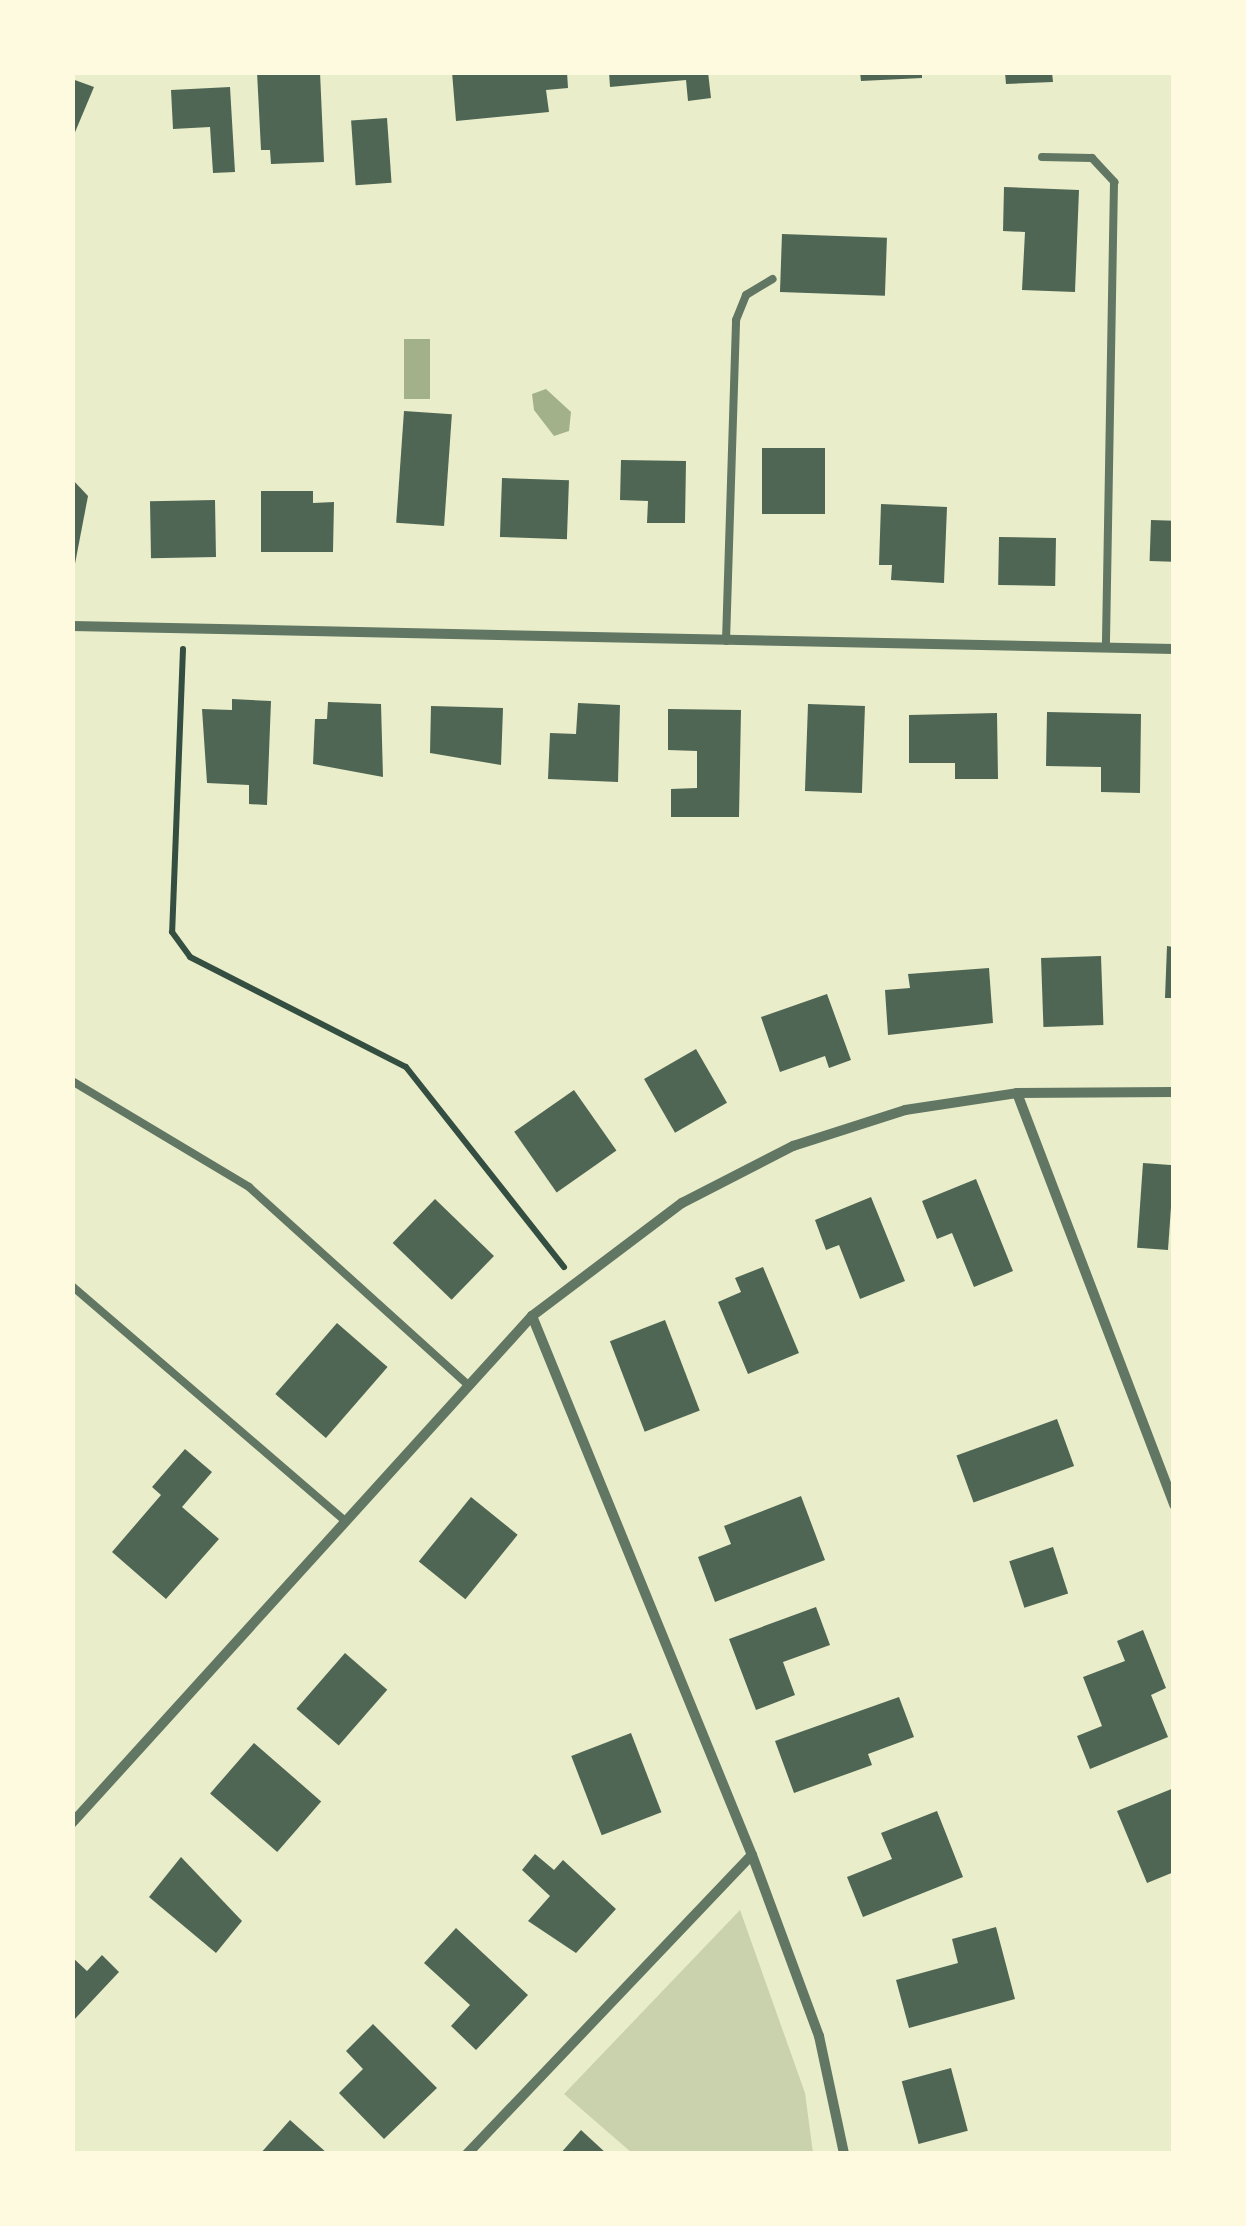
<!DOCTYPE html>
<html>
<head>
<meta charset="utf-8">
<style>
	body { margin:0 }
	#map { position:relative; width:1246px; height:2226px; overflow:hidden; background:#e9edc9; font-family:Poppins,sans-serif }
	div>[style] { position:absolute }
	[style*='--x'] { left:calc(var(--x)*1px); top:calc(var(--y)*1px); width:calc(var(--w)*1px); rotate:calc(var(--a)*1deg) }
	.green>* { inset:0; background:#cad2ad }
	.water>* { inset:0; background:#a3b18a; transform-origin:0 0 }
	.building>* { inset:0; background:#4f6655; transform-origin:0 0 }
	.path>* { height:6px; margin:-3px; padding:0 3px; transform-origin:3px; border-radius:3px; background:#344e41 }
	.service>* { height:8px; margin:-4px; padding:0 4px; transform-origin:4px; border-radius:4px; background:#617663 }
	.minor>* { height:10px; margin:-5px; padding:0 5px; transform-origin:5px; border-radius:5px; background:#617663 }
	span { translate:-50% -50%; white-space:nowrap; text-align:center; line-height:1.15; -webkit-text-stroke:8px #fefae0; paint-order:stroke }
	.frame { position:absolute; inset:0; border:75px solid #fefae0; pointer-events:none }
</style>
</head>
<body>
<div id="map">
	<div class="green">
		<i style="clip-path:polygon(740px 1910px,805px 2093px,813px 2153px,632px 2153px,564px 2094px)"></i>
	</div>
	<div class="water">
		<i style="left:404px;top:339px;width:26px;height:60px"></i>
		<i style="clip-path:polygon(546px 389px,571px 412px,569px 431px,554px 436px,534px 410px,532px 394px)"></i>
	</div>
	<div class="building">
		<i style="clip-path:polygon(257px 72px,320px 72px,324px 162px,271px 164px,270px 150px,261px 150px)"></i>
		<i style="clip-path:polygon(452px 72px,567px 72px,568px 88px,546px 90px,549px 112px,456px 121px)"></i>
		<i style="clip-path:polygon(609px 72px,708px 72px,711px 98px,688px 101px,686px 80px,610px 87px)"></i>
		<i style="clip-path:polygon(860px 72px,922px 72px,922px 78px,861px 81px)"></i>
		<i style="clip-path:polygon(1005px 72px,1052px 72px,1053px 82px,1006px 84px)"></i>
		<i style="clip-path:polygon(72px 79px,94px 87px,73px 137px,72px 137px)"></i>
		<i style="clip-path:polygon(230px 87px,235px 172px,213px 173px,210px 127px,173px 129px,171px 90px)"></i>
		<i style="left:387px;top:118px;width:65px;height:36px;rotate:86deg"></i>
		<i style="clip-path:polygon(1004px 187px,1079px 190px,1075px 292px,1022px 290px,1025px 232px,1003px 231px)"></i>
		<i style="left:782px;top:234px;width:105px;height:58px;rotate:2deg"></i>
		<i style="left:404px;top:411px;width:48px;height:112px;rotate:4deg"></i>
		<i style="left:762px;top:448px;width:63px;height:66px"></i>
		<i style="clip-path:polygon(621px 460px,686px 461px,685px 523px,647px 523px,648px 501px,620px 500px)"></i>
		<i style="left:502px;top:478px;width:67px;height:59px;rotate:2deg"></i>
		<i style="clip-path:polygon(72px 479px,88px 496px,74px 569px,72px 569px)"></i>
		<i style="clip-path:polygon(261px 491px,313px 491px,313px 503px,334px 502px,333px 552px,261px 552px)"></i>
		<i style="left:215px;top:500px;width:57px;height:65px;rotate:89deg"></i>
		<i style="clip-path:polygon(881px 504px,947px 507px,944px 583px,891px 580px,892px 565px,879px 565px)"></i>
		<i style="left:1151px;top:520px;width:23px;height:41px;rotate:2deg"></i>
		<i style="left:999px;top:537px;width:57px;height:48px;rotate:1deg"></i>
		<i style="clip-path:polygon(232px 699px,271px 701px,267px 805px,249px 804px,249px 785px,207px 783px,202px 709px,232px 710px)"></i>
		<i style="clip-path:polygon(328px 702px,381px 704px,383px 777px,313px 764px,315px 719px,327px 719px)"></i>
		<i style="clip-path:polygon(578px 703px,620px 705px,618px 782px,548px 779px,550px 733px,576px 734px)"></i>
		<i style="left:808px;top:704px;width:57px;height:87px;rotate:2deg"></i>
		<i style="clip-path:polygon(431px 706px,503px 708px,501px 765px,430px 753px)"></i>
		<i style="clip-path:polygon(668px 709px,741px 710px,739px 817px,671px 817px,671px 789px,697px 788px,697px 751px,668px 750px)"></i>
		<i style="clip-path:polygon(1047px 712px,1141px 714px,1140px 793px,1101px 792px,1101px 767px,1046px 766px)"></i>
		<i style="clip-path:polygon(997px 713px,998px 779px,955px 779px,955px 763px,909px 763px,909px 715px)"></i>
		<i style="clip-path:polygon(1167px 946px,1174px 947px,1174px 998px,1165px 998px)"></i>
		<i style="left:1101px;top:956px;width:69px;height:60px;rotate:88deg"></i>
		<i style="clip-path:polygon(989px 968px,993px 1023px,888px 1035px,885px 990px,910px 988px,908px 974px)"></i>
		<i style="clip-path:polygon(827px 994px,851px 1060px,829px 1068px,825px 1056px,780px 1072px,761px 1017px)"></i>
		<i style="left:696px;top:1049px;width:62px;height:60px;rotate:60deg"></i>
		<i style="left:574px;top:1090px;width:74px;height:73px;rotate:55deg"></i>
		<i style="left:1143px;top:1163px;width:31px;height:85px;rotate:4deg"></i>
		<i style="clip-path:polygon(976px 1179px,1013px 1271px,974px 1287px,952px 1233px,937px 1239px,922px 1201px)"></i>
		<i style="clip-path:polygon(871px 1197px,905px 1281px,860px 1299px,839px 1245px,826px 1250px,815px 1220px)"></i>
		<i style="left:435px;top:1199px;width:82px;height:61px;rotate:44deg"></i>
		<i style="clip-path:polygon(763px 1267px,799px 1353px,748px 1374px,718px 1302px,741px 1292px,735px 1278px)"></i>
		<i style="left:665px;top:1320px;width:97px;height:59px;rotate:69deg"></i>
		<i style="left:337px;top:1323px;width:67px;height:94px;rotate:41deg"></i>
		<i style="left:1057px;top:1419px;width:50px;height:107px;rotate:70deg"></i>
		<i style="clip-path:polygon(185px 1449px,212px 1472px,182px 1507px,219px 1539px,166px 1599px,112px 1552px,161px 1495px,152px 1487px)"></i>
		<i style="clip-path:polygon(801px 1496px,825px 1560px,715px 1602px,698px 1557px,731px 1544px,724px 1526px)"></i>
		<i style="left:471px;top:1497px;width:60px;height:83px;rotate:39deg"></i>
		<i style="left:1053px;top:1547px;width:49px;height:46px;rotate:72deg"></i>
		<i style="clip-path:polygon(816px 1607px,830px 1645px,783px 1662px,795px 1695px,756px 1710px,729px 1639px)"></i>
		<i style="clip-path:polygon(1143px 1630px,1166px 1688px,1151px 1695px,1168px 1737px,1090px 1769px,1077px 1736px,1102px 1726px,1083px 1677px,1125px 1661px,1117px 1641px)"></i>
		<i style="left:345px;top:1653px;width:56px;height:74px;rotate:41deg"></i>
		<i style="clip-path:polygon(899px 1697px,914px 1737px,868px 1754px,872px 1765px,794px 1793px,775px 1741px)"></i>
		<i style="left:631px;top:1733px;width:85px;height:64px;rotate:69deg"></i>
		<i style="left:254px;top:1743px;width:89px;height:67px;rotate:41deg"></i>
		<i style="clip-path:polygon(1174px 1788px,1174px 1872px,1147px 1883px,1117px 1811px)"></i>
		<i style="clip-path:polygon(937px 1811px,963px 1877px,863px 1917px,847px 1877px,892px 1859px,881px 1833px)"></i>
		<i style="clip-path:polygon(535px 1854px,554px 1870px,563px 1860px,616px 1909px,576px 1953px,528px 1921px,550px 1896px,522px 1870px)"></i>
		<i style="clip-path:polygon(181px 1857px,242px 1921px,216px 1953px,149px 1897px)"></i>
		<i style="clip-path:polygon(996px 1927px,1015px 1999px,909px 2028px,896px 1980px,958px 1963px,952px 1939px)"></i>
		<i style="clip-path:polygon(456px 1928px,528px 1995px,476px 2050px,451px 2026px,470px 2005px,424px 1963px)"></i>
		<i style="clip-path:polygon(102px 1955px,119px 1972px,72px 2022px,72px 1957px,87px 1971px)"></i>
		<i style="clip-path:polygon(373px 2024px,437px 2088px,384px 2139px,339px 2093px,363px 2069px,346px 2051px)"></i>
		<i style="left:951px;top:2068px;width:65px;height:51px;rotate:75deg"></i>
		<i style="clip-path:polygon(290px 2120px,328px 2154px,260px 2154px)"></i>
		<i style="clip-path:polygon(581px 2130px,607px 2154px,560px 2154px)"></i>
	</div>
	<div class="path">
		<i style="--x:183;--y:649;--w:283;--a:92.2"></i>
		<i style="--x:172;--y:932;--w:31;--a:54"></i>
		<i style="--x:190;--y:957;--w:242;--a:27"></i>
		<i style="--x:406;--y:1067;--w:255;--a:51.7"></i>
	</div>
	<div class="service">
		<i style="--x:1042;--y:157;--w:50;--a:1.1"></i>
		<i style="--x:1092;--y:158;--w:33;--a:47"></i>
		<i style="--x:1114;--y:182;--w:466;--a:91"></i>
		<i style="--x:726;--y:641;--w:321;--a:-88.2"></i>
		<i style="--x:736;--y:320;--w:27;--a:-68"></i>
		<i style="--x:746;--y:295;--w:31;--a:-31"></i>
		<i style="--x:72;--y:1081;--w:206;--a:30.9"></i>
		<i style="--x:249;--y:1187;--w:295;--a:42.1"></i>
		<i style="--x:72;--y:1286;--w:360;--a:40.7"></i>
	</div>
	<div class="minor">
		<i style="--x:72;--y:626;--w:1102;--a:1.2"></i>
		<i style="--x:1017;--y:1093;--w:441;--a:69.1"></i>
		<i style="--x:532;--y:1316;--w:582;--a:67.8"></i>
		<i style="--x:752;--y:1855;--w:193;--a:69.7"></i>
		<i style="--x:819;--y:2036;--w:121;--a:78"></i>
		<i style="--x:72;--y:1823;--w:685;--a:-47.78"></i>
		<i style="--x:532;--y:1316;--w:188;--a:-37"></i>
		<i style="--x:682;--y:1203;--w:125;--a:-27.2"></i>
		<i style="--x:793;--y:1146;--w:118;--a:-17.8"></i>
		<i style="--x:905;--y:1110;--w:113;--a:-8.6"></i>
		<i style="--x:1017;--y:1093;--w:157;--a:-0.4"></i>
		<i style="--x:467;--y:2154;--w:413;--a:-46.4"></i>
	</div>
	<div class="frame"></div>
</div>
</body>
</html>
